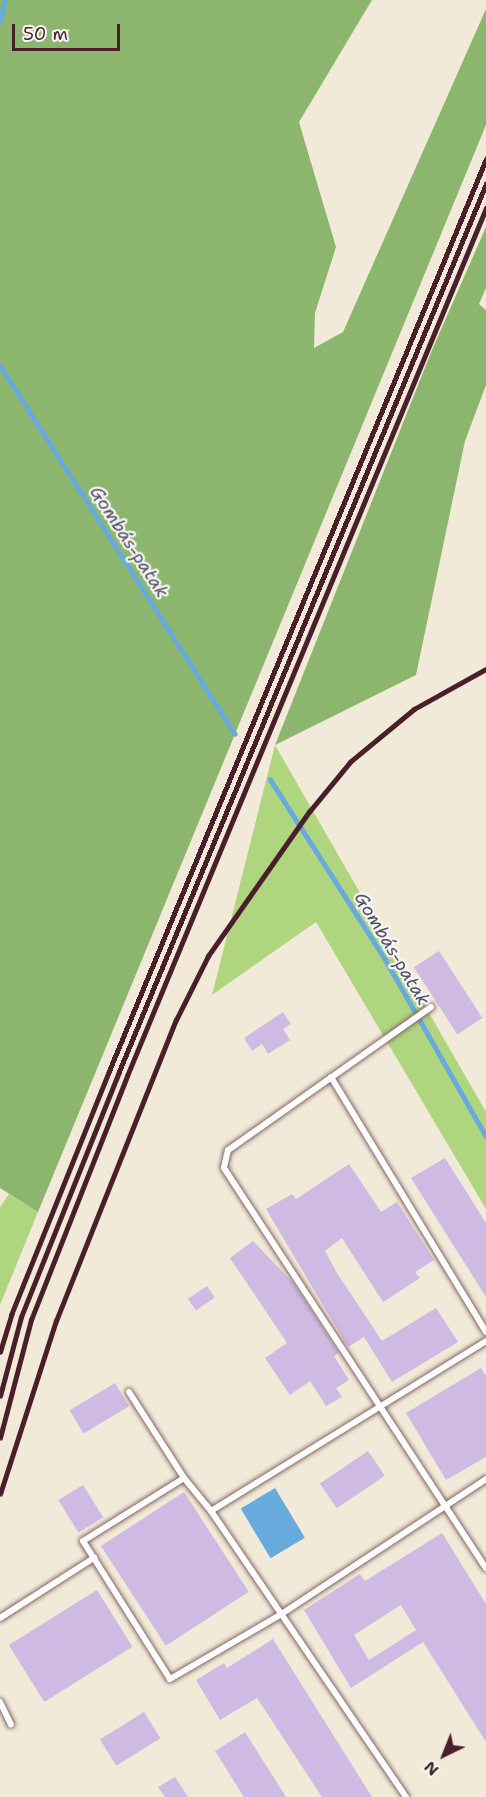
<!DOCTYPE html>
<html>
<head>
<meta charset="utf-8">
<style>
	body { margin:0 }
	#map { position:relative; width:486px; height:1797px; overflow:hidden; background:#f2ead8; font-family:"Shantell Sans",sans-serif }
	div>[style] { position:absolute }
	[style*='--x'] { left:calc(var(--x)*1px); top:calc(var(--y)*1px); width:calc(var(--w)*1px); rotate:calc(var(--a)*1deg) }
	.green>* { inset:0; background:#b0d57f }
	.forest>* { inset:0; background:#8cb66e }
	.water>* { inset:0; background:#68aadc; transform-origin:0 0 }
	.stream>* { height:4.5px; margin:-2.25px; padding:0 2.25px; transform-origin:2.25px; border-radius:2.25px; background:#68aadc }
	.building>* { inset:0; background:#cebae3; transform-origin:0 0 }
	.roads { filter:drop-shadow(0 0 2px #856668) drop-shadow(0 0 2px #856668) }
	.service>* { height:6px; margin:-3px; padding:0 3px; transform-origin:3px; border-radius:3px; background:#fff }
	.rail>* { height:4.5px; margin:-2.25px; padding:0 2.25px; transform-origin:2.25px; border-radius:2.25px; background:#4a1f2b }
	span { translate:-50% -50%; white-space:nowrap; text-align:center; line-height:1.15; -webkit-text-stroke:4.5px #f6f6f2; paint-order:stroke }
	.water-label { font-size:18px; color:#545069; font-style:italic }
	.north { position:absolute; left:414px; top:1725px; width:60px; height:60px; -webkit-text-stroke:4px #f6f6f2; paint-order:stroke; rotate:223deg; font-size:16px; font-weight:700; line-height:24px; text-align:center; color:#4a1f2b }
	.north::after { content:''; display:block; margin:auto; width:21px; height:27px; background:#4a1f2b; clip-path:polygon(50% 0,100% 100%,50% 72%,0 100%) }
	.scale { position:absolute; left:12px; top:24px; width:108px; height:27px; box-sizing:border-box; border:3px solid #4a1f2b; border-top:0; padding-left:8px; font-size:18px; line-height:21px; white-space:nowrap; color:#4a1f2b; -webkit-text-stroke:4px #f6f6f2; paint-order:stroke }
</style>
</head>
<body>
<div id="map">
	<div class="green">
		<i style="clip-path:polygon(275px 745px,486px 1112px,486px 1209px,316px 922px,212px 995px)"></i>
		<i style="clip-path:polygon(9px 1194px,38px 1212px,0 1305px,0 1207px)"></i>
	</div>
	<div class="forest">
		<i style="clip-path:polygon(0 0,372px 0,299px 122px,336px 247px,315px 313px,314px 348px,343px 332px,486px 9px,486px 125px,38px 1212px,0 1188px)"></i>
		<i style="clip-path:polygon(486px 227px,486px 288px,479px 304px,486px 310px,486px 385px,465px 441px,416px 675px,275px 745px,432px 350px)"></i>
	</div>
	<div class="water">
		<i style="left:275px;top:1488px;width:58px;height:40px;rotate:59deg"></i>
	</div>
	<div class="stream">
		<i style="--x:0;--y:21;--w:22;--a:-77"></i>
		<i style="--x:0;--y:365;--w:437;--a:57.5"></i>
		<i style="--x:270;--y:779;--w:214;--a:57.4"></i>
		<i style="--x:385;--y:959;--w:204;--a:60.3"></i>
	</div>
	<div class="building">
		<i style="left:439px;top:951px;width:80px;height:30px;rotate:57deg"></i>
		<i style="clip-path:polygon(283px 1012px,291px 1024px,283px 1029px,290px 1040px,268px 1054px,262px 1044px,252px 1051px,244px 1038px)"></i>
		<i style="clip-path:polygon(445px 1158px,486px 1223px,486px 1297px,411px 1178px)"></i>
		<i style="clip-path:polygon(349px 1164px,381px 1212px,397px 1202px,434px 1260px,415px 1272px,420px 1278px,383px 1302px,342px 1238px,325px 1251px,337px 1273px,382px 1341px,436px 1308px,458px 1342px,392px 1382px,364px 1337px,348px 1347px,266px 1209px,292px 1194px,296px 1199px)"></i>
		<i style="clip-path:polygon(253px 1241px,294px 1284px,339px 1353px,334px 1356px,349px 1380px,336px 1388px,342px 1397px,326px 1406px,310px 1381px,290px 1395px,265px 1358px,287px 1343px,230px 1258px)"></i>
		<i style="left:207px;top:1286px;width:14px;height:23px;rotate:56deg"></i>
		<i style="clip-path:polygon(481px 1368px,486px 1376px,486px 1457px,446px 1480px,406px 1413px)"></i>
		<i style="left:115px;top:1383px;width:27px;height:53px;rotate:59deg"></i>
		<i style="left:368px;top:1451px;width:30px;height:58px;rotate:56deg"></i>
		<i style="left:83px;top:1485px;width:38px;height:29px;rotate:58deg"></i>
		<i style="left:184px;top:1492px;width:119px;height:99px;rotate:57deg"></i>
		<i style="clip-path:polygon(evenodd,442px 1533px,486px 1604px,486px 1742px,423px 1642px,351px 1688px,304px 1610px,360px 1574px,365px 1581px,442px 1533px,401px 1605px,416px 1630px,369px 1660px,354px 1635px,401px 1605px)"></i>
		<i style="left:97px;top:1590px;width:67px;height:104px;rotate:58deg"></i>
		<i style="clip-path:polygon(273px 1639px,372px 1797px,322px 1797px,257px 1698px,220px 1720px,196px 1680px,224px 1663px,227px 1668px)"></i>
		<i style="left:144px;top:1712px;width:31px;height:52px;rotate:58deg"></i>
		<i style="clip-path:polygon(245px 1732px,286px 1797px,244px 1797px,215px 1751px)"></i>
		<i style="clip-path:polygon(175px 1777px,188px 1797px,165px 1797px,158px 1787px)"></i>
	</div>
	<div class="roads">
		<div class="service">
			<i style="--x:431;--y:1007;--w:248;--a:144.8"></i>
			<i style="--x:228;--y:1150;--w:18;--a:103"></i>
			<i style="--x:224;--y:1168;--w:478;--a:56.8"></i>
			<i style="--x:331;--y:1077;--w:298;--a:58.7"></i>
			<i style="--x:129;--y:1392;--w:102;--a:57.4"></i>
			<i style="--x:184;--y:1478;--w:43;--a:50.7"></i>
			<i style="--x:211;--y:1511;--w:346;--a:55.7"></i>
			<i style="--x:184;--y:1478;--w:119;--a:148"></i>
			<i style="--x:83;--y:1541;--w:163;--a:57.8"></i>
			<i style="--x:170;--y:1679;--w:127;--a:-30.2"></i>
			<i style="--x:280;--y:1615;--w:247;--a:-33.4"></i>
			<i style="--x:211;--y:1511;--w:323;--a:-31.7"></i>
			<i style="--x:0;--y:1618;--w:112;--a:-32.6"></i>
			<i style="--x:0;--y:1702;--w:25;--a:64"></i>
		</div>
	</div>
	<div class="rail">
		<i style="--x:0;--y:1352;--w:39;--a:-73"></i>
		<i style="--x:11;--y:1315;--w:263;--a:-68.1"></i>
		<i style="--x:109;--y:1071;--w:987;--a:-67.54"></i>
		<i style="--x:0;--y:1396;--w:82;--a:-75.1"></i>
		<i style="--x:21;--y:1317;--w:262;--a:-68.2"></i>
		<i style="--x:118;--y:1074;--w:963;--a:-67.54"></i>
		<i style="--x:0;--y:1438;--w:122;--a:-75.3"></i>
		<i style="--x:31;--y:1320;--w:262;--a:-68.5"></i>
		<i style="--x:127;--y:1076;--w:939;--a:-67.53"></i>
		<i style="--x:0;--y:1494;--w:182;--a:-72.1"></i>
		<i style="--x:56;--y:1321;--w:324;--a:-68.3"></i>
		<i style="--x:176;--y:1020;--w:72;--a:-63.4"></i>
		<i style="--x:208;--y:956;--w:176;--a:-55"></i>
		<i style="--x:309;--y:812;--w:65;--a:-50.6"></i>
		<i style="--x:350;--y:762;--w:83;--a:-39.6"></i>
		<i style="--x:414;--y:709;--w:82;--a:-29.1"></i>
	</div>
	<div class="water-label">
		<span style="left:129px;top:542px;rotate:57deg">Gombás-patak</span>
		<span style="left:392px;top:949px;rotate:59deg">Gombás-patak</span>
	</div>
	<div class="north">N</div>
	<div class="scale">50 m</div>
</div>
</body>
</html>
